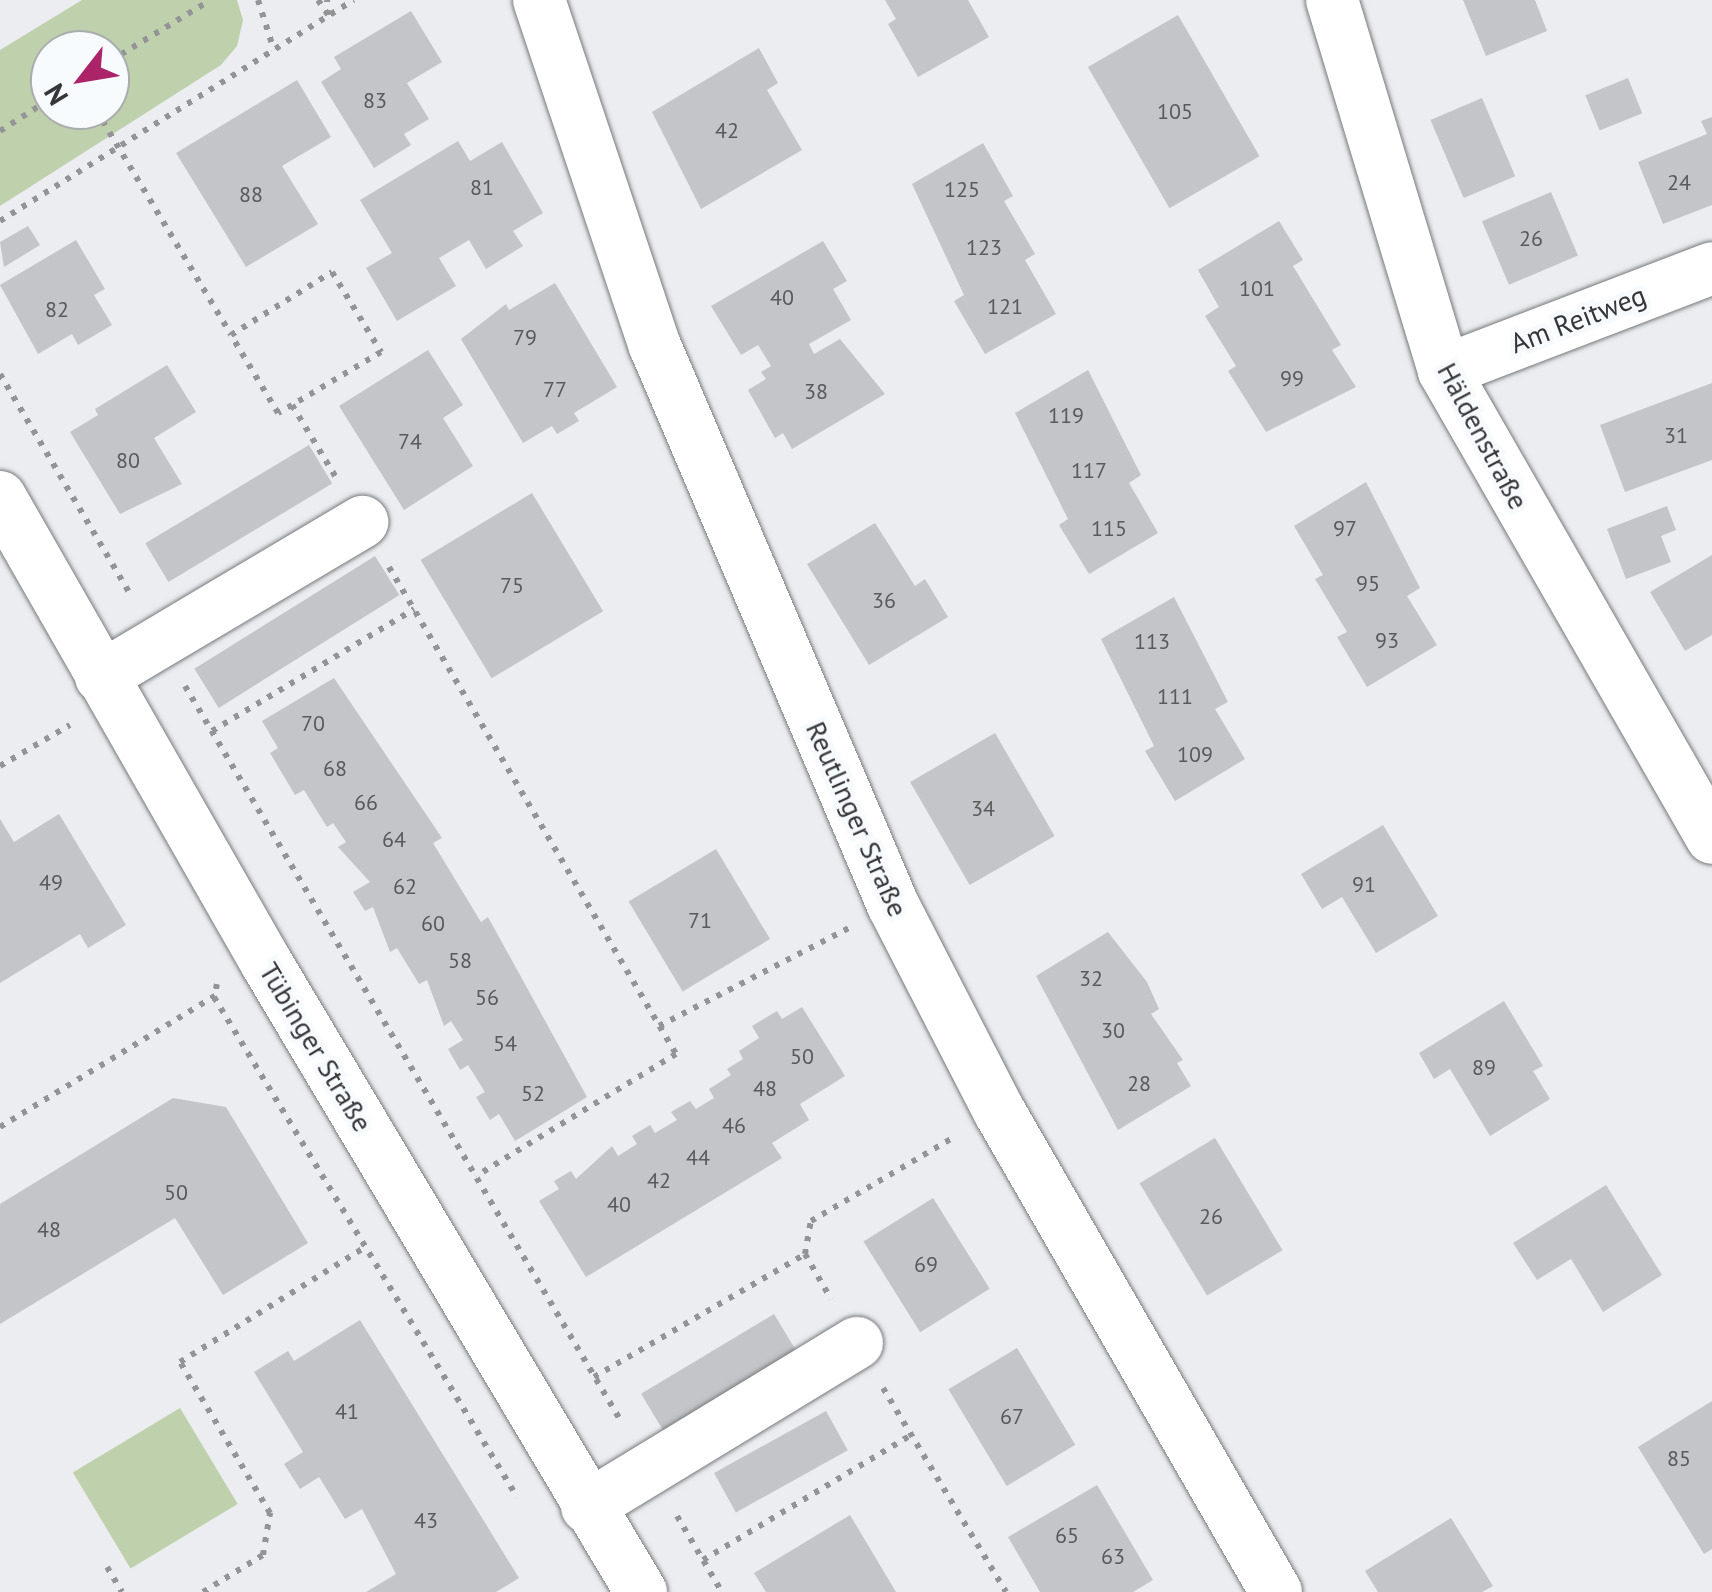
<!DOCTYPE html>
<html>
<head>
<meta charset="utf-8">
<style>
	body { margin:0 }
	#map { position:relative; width:1712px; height:1592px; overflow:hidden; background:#ebedf0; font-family:"PT Sans",sans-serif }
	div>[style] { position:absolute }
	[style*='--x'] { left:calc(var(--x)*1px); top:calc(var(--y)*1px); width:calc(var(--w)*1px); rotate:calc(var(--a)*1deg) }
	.green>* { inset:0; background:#bfd0ad; transform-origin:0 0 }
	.building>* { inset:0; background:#c3c5c8; transform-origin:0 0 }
	.path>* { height:6px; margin-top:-3px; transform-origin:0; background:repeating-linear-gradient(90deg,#929496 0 5px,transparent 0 13px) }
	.roads { filter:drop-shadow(0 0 2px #77797b) drop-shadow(0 0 2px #77797b) }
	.minor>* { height:52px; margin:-26px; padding:0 26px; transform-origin:26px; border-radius:26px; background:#fff }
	span { translate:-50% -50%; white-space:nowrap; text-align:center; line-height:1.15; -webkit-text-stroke:10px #f8fbfd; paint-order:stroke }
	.number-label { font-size:22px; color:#585a5b }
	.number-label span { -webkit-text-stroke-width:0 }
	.street-label { font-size:28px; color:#353637 }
	.north { position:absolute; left:30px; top:30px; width:100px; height:100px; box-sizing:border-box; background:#f8fbfd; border:2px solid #aaacae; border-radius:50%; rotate:239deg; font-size:28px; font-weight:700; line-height:40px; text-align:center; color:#353637 }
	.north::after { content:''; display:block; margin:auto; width:35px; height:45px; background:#ab2369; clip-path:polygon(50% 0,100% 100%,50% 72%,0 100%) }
</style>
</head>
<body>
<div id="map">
	<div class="green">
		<i style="clip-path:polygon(evenodd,82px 0,237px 0,243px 20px,237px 46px,221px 65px,0 206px,0 50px,82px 0,110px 50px,110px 110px,50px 110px,50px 50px,110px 50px)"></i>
		<i style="left:180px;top:1408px;width:112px;height:125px;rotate:59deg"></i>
	</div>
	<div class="building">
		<i style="clip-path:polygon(885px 0,968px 0,989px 37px,918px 77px,888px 24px,896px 19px)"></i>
		<i style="clip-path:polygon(1463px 0,1535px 0,1547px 31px,1486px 56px)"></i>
		<i style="clip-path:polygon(411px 11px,442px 62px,407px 83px,429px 119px,404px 134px,411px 145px,374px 168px,321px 82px,341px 69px,334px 57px)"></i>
		<i style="left:1178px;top:15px;width:163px;height:104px;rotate:60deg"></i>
		<i style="clip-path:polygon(759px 48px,778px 83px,767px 90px,802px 150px,701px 209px,652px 112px)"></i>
		<i style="left:1628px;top:78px;width:38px;height:46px;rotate:68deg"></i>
		<i style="clip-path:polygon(297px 80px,331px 137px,282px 166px,318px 224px,246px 267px,176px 153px)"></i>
		<i style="left:1482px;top:98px;width:85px;height:56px;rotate:67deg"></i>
		<i style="clip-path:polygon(1712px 117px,1712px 205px,1663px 224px,1638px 162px,1707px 134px,1701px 121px)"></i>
		<i style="clip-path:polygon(458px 141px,470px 161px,502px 142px,543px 213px,513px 231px,523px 246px,486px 269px,469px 240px,439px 258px,456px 286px,397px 321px,366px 268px,392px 253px,360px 200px)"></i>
		<i style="clip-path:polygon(983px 143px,1013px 196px,1004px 201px,1035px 254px,1025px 260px,1056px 314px,985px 354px,954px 301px,964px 295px,912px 184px)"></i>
		<i style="left:1551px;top:192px;width:69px;height:75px;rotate:67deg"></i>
		<i style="clip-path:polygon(1279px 221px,1303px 260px,1293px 266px,1341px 345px,1332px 350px,1356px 387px,1266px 432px,1228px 371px,1236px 366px,1205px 316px,1219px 307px,1198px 270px)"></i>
		<i style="clip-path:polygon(28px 226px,40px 245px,4px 267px,0 242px)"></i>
		<i style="clip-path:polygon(76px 240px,105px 289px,94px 295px,112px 325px,78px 345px,72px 334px,38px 354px,0 285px)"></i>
		<i style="clip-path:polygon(823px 241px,847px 281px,833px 289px,851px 320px,809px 344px,814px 354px,840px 339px,885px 394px,792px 449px,783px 433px,775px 438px,748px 390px,766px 379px,761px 372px,771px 366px,758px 345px,741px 355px,711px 306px)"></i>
		<i style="clip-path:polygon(555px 283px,617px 387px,574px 413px,579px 421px,557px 434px,552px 426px,523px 443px,461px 339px,506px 304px,509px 310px)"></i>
		<i style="clip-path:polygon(428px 350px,463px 405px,443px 418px,473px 466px,404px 510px,339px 406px)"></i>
		<i style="clip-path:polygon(167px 365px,196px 412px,154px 438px,182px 484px,120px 514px,70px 432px,98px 415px,95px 409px)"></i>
		<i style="clip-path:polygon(1088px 370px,1141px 475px,1129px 483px,1158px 533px,1089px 574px,1059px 525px,1068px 519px,1015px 413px)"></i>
		<i style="clip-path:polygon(1712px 383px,1712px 460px,1625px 492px,1600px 425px)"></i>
		<i style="left:309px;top:445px;width:45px;height:191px;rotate:59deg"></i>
		<i style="clip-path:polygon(1366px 482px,1420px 588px,1407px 596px,1437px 645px,1367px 687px,1337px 637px,1347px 632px,1315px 579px,1323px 575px,1294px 526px)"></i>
		<i style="left:532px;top:493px;width:138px;height:130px;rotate:59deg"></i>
		<i style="clip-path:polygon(1667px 506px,1676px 530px,1661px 536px,1671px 562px,1626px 579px,1607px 529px)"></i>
		<i style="clip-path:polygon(875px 523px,915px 586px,925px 579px,948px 617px,869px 665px,807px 564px)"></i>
		<i style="clip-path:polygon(1712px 555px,1712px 635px,1685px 651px,1650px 592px)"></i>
		<i style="left:375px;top:556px;width:46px;height:213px;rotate:58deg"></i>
		<i style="clip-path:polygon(1174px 597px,1228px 702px,1215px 709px,1245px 759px,1175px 801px,1145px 751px,1154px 746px,1101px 639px)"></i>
		<i style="clip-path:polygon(334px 678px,442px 838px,433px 843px,481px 922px,488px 917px,587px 1097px,515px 1141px,499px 1114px,490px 1120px,476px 1097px,485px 1092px,468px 1065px,460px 1070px,448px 1049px,463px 1040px,451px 1021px,444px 1026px,427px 980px,419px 984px,397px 948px,390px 952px,373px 907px,365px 911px,353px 892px,370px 882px,338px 847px,346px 842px,333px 823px,327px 827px,304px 790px,295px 795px,270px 753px,278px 748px,262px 721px)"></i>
		<i style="left:995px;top:733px;width:119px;height:98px;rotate:60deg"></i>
		<i style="clip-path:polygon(59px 814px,126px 925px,88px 948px,80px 934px,0 983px,0 819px,14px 842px)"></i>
		<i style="clip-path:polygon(1383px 825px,1438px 916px,1376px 953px,1342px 897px,1322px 909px,1301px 874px)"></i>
		<i style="left:716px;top:849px;width:105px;height:102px;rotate:59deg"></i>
		<i style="clip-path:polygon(1108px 932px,1147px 982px,1159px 1009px,1151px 1014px,1183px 1060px,1177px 1063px,1191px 1086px,1118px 1130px,1036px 976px)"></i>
		<i style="clip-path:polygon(1504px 1001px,1543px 1066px,1533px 1071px,1550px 1099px,1490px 1136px,1450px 1069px,1434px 1079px,1419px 1053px)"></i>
		<i style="clip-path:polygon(802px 1007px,845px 1076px,800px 1104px,809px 1120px,772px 1143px,782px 1158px,586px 1277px,539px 1201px,559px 1189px,554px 1181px,571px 1171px,576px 1179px,612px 1146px,618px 1156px,637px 1144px,632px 1136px,650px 1125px,655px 1133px,677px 1120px,671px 1112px,690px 1101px,696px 1109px,714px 1098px,709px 1089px,731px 1075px,727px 1069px,743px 1059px,739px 1051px,759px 1038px,752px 1026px,777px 1011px,782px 1019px)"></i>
		<i style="clip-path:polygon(173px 1098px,226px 1107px,308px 1243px,223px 1295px,175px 1218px,0 1324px,0 1204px)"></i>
		<i style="left:1215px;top:1138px;width:131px;height:88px;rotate:59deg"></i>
		<i style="clip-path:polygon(1606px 1185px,1662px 1275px,1603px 1312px,1571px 1259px,1537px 1280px,1513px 1243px)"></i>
		<i style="left:933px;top:1198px;width:107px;height:82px;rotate:58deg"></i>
		<i style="left:774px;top:1314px;width:45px;height:155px;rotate:59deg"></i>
		<i style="clip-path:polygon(360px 1320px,519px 1578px,496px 1592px,366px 1592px,396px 1574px,362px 1509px,345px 1519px,319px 1477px,300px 1489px,284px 1464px,303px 1452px,254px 1372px,288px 1351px,294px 1361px)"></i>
		<i style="left:1017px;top:1348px;width:113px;height:80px;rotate:59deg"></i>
		<i style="clip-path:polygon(1712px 1401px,1712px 1549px,1704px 1554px,1638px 1447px)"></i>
		<i style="left:826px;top:1411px;width:45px;height:128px;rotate:61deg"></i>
		<i style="clip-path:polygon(1097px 1485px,1153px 1580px,1133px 1592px,1040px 1592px,1008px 1537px)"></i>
		<i style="clip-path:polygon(850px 1515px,896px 1592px,766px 1592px,754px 1573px)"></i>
		<i style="clip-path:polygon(1451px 1518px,1493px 1586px,1482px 1592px,1378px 1592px,1365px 1571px)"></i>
	</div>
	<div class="path">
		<i style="--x:258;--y:0;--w:52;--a:72.3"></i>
		<i style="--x:318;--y:0;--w:18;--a:56"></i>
		<i style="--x:328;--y:15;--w:15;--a:-94"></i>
		<i style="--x:110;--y:61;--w:110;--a:-31.2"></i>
		<i style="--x:96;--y:110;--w:262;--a:59"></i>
		<i style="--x:0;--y:131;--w:59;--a:-32.6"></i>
		<i style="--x:0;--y:221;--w:417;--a:-32"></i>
		<i style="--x:0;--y:374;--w:259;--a:59.4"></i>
		<i style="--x:292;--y:405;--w:16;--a:150"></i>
		<i style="--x:278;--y:413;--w:91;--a:-121.1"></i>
		<i style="--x:231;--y:335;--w:119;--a:-32"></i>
		<i style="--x:332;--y:272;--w:94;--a:58.5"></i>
		<i style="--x:381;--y:352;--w:104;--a:149.2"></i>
		<i style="--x:292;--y:405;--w:87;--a:58.7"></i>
		<i style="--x:389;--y:567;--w:565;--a:59.49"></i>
		<i style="--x:676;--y:1054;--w:234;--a:148.6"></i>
		<i style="--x:185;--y:686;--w:857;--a:59.33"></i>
		<i style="--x:212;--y:731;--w:236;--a:-31.1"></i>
		<i style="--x:0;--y:766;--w:81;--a:-30.4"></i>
		<i style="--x:217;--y:984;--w:13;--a:103"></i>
		<i style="--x:214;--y:997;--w:585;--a:58.78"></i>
		<i style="--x:659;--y:1026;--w:214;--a:-27.3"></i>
		<i style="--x:0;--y:1127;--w:252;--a:-31.4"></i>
		<i style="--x:805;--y:1254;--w:34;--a:-80"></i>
		<i style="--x:811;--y:1221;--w:166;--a:-30.4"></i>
		<i style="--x:594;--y:1377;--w:244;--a:-30.2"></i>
		<i style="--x:805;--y:1254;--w:52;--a:60"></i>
		<i style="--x:883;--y:1388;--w:238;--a:58.9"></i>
		<i style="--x:677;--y:1516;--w:88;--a:59.4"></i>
		<i style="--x:703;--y:1560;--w:243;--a:-31"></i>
		<i style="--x:107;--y:1567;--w:29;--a:59"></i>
		<i style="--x:203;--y:1592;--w:70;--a:-31.7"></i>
		<i style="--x:263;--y:1555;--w:43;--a:-80.5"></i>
		<i style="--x:270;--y:1513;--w:176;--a:-120.8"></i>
		<i style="--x:180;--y:1362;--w:220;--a:-31.8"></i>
	</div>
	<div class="roads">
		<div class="minor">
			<i style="--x:539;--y:0;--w:365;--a:71.5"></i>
			<i style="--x:655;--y:346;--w:608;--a:66.94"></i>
			<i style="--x:893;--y:905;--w:232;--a:62.8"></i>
			<i style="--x:999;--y:1111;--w:555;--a:60.06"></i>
			<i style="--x:1332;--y:0;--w:388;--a:73.2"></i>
			<i style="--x:1444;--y:371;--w:538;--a:60.15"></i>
			<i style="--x:1444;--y:371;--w:287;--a:-21"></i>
			<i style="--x:0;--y:497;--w:538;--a:60.24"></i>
			<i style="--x:267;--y:964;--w:731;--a:59.22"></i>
			<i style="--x:101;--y:677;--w:304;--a:-30.7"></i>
			<i style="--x:587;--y:1507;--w:316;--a:-31.3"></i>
		</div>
	</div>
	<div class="number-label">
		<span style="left:375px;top:101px">83</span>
		<span style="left:1175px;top:112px">105</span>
		<span style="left:727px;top:131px">42</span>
		<span style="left:1679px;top:183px">24</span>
		<span style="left:482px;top:188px">81</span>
		<span style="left:962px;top:190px">125</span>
		<span style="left:251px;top:195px">88</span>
		<span style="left:1531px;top:239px">26</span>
		<span style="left:984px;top:248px">123</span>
		<span style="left:1257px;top:289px">101</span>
		<span style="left:782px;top:298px">40</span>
		<span style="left:1005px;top:307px">121</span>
		<span style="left:57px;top:310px">82</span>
		<span style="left:525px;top:338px">79</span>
		<span style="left:1292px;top:379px">99</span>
		<span style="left:555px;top:390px">77</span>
		<span style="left:816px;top:392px">38</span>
		<span style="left:1066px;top:416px">119</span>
		<span style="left:1676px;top:436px">31</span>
		<span style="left:410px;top:442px">74</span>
		<span style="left:128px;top:461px">80</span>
		<span style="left:1089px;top:471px">117</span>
		<span style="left:1109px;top:529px">115</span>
		<span style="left:1345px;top:529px">97</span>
		<span style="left:1368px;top:584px">95</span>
		<span style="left:512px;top:586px">75</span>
		<span style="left:884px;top:601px">36</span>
		<span style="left:1387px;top:641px">93</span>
		<span style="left:1152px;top:642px">113</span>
		<span style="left:1175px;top:697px">111</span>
		<span style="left:313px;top:724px">70</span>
		<span style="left:1195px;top:755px">109</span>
		<span style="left:335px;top:769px">68</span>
		<span style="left:366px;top:803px">66</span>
		<span style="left:983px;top:809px">34</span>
		<span style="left:394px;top:840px">64</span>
		<span style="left:51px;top:883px">49</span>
		<span style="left:1364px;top:885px">91</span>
		<span style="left:405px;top:887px">62</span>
		<span style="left:700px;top:921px">71</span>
		<span style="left:433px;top:924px">60</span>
		<span style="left:460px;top:961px">58</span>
		<span style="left:1091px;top:979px">32</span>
		<span style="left:487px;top:998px">56</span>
		<span style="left:1113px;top:1031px">30</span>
		<span style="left:505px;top:1044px">54</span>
		<span style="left:802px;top:1057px">50</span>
		<span style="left:1484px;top:1068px">89</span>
		<span style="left:1139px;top:1084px">28</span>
		<span style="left:765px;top:1089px">48</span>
		<span style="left:533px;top:1094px">52</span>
		<span style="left:734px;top:1126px">46</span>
		<span style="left:698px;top:1158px">44</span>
		<span style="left:659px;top:1181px">42</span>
		<span style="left:176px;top:1193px">50</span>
		<span style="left:619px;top:1205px">40</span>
		<span style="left:1211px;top:1217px">26</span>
		<span style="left:49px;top:1230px">48</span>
		<span style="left:926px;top:1265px">69</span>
		<span style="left:347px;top:1412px">41</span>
		<span style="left:1012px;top:1417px">67</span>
		<span style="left:1679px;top:1459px">85</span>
		<span style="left:426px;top:1521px">43</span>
		<span style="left:1067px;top:1536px">65</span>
		<span style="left:1113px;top:1557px">63</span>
	</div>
	<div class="street-label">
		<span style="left:1578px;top:319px;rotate:-21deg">Am Reitweg</span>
		<span style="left:1483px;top:436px;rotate:62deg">Häldenstraße</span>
		<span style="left:857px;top:819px;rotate:66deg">Reutlinger Straße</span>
		<span style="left:316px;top:1047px;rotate:59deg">Tübinger Straße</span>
	</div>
	<div class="north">N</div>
</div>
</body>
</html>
